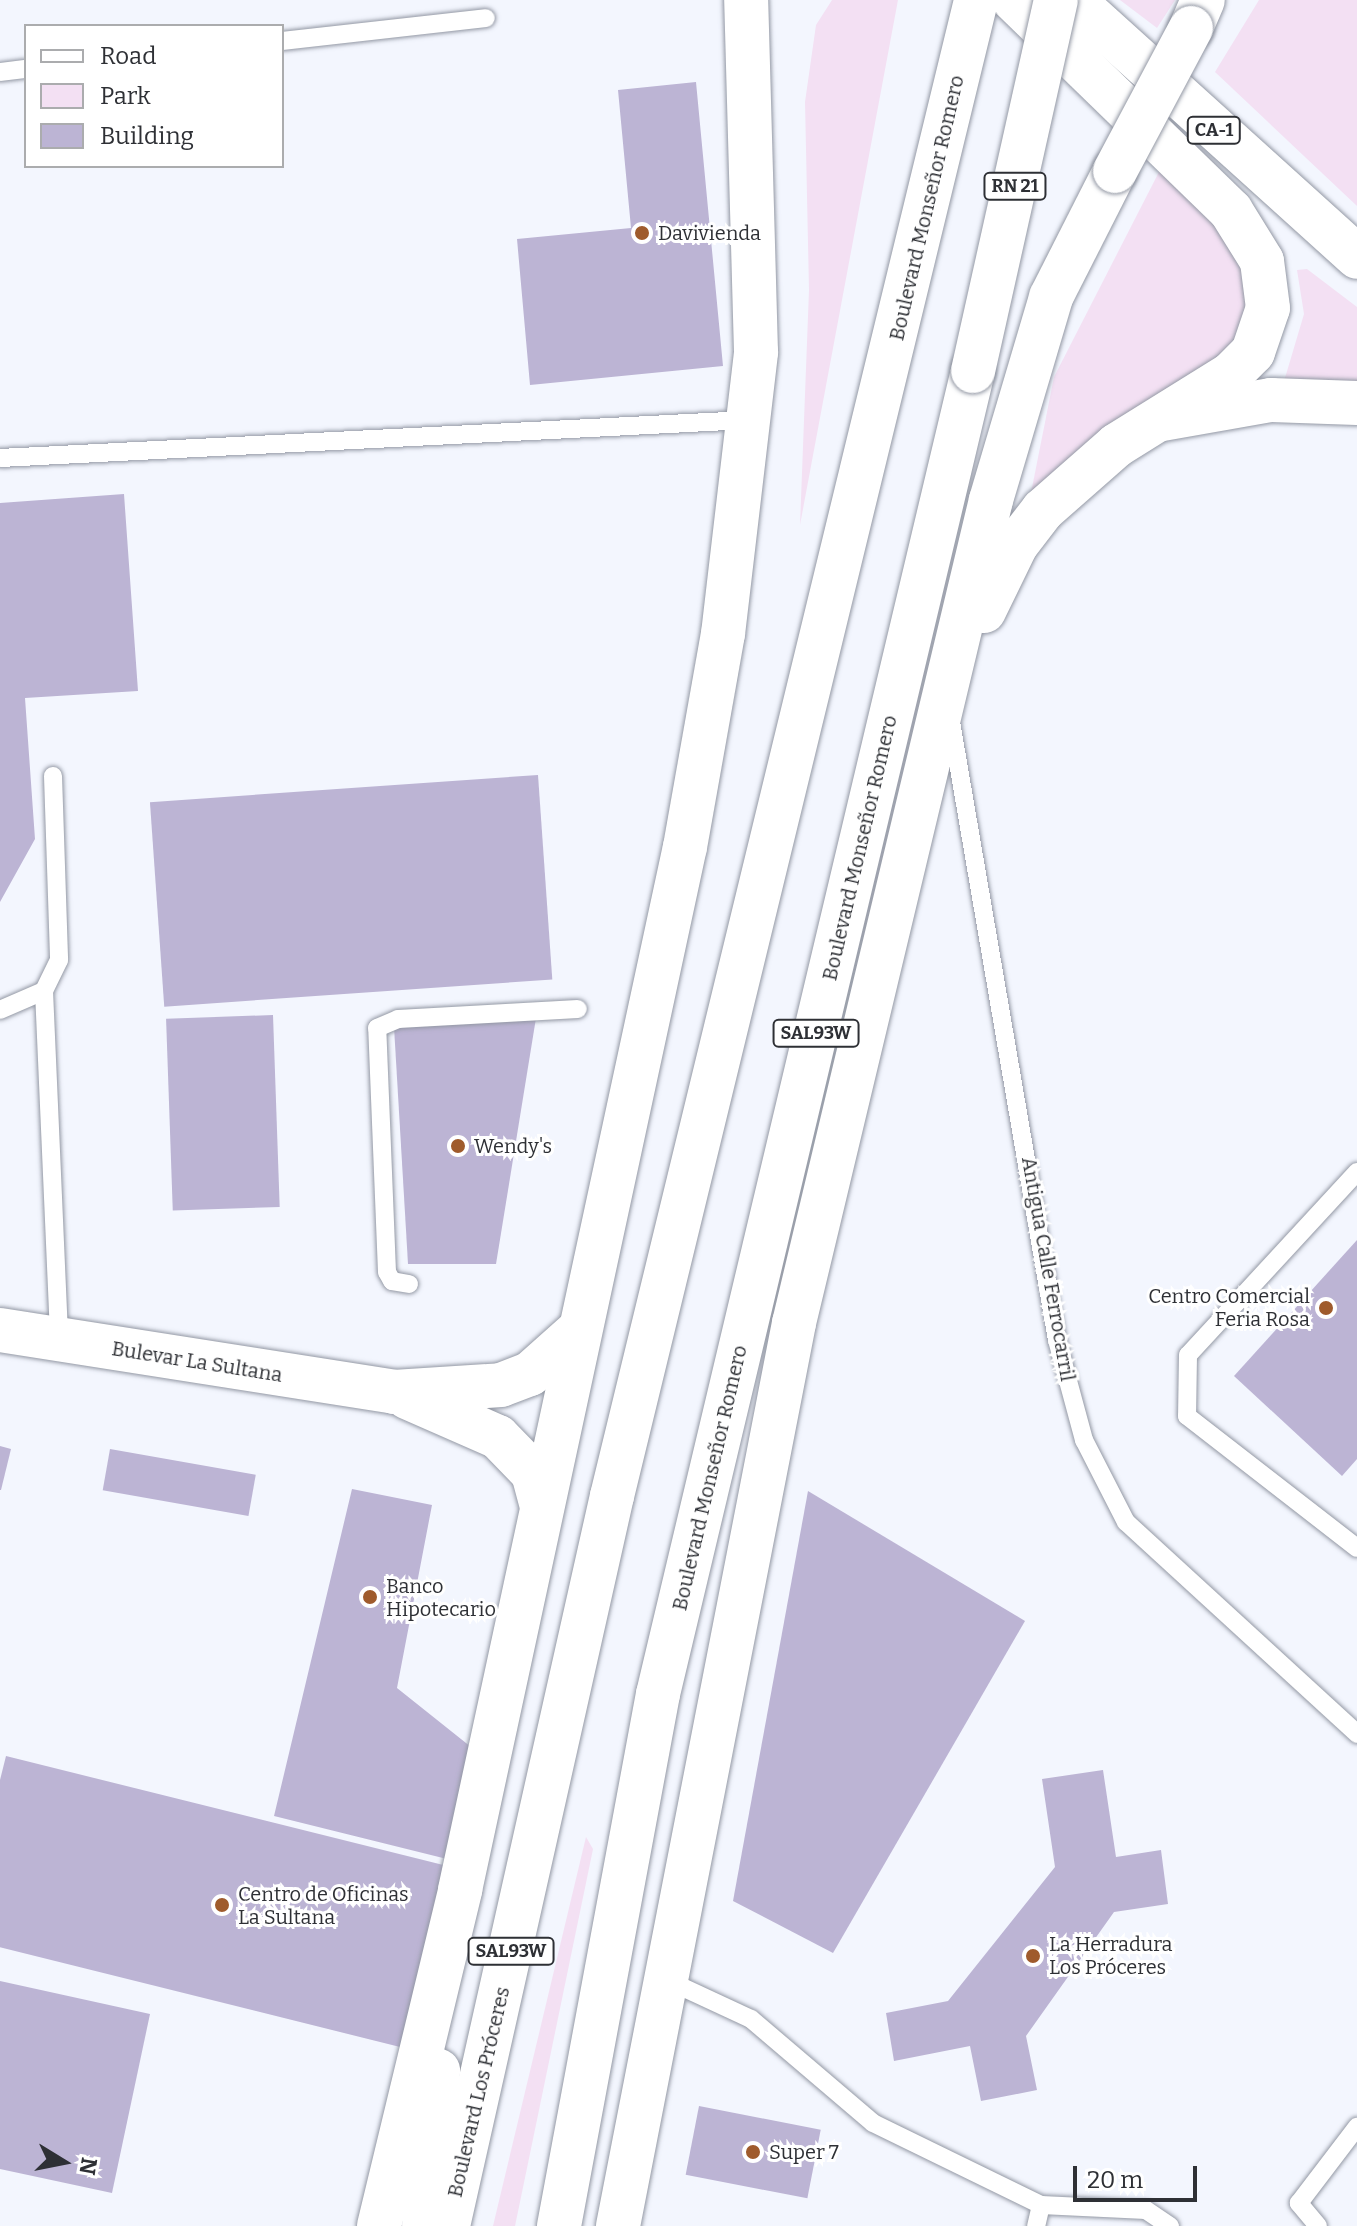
<!DOCTYPE html>
<html>
<head>
<meta charset="utf-8">
<style>
	body { margin:0 }
	#map { position:relative; width:1357px; height:2226px; overflow:hidden; background:#f3f6fe; font-family:Bitter,serif }
	div>[style] { position:absolute }
	[style*='--x'] { left:calc(var(--x)*1px); top:calc(var(--y)*1px); width:calc(var(--w)*1px); rotate:calc(var(--a)*1deg) }
	.green>* { inset:0; background:#f3e0f3 }
	.building>* { inset:0; background:#bcb4d4; transform-origin:0 0 }
	.roads { filter:drop-shadow(0 0 2px #9398a4) drop-shadow(0 0 2px #9398a4) }
	.service>* { height:18px; margin:-9px; padding:0 9px; transform-origin:9px; border-radius:9px; background:#fff }
	.tertiary>* { height:44px; margin:-22px; padding:0 22px; transform-origin:22px; border-radius:22px; background:#fff }
	.primary>* { height:44px; margin:-22px; padding:0 22px; transform-origin:22px; border-radius:22px; background:#fff }
	.trunk>* { height:44px; margin:-22px; padding:0 22px; transform-origin:22px; border-radius:22px; background:#fff }
	.bridges { filter:drop-shadow(0 0 2px #9398a4) drop-shadow(0 0 2px #9398a4) }
	.trunk-bridge>* { height:44px; margin:-22px; padding:0 22px; transform-origin:22px; border-radius:22px; background:#fff }
	.dots>* { width:22px; height:22px; translate:-50% -50%; box-sizing:border-box; border:4px solid #fff; border-radius:50% }
	span { translate:-50% -50%; white-space:nowrap; text-align:center; line-height:1.15; -webkit-text-stroke:6px #fff; paint-order:stroke }
	.shield-label span { padding:2px 6px; background:#fff; border:2px solid; border-radius:6px; -webkit-text-stroke-width:0 }
	.shield-label { font-size:18px; color:#2e3035; font-weight:700 }
	.street-label { font-size:20px; color:#2e3035 }
	.poi-label { font-size:20px; color:#2e3035 }
	.left { translate:0 -50%; text-align:left }
	.right { translate:-100% -50%; text-align:right }
	.legend { position:absolute; left:24px; top:24px; width:260px; height:144px; box-sizing:border-box; background:#fff; border:2px solid #abacae; margin:0; padding:10px 14px; list-style:none; font-size:24px; color:#2e3035 }
	.legend li { display:flex; align-items:center; gap:16px; height:40px }
	.legend b { width:40px; border:2px solid #abacae }
	.north { position:absolute; left:24px; top:2122px; width:80px; height:80px; -webkit-text-stroke:6px #fff; paint-order:stroke; rotate:100deg; font-size:22px; font-weight:700; line-height:32px; text-align:center; color:#2e3035 }
	.north::after { content:''; display:block; margin:auto; width:28px; height:36px; background:#2e3035; clip-path:polygon(50% 0,100% 100%,50% 72%,0 100%) }
	.scale { position:absolute; left:1073px; top:2166px; width:124px; height:36px; box-sizing:border-box; border:4px solid #2e3035; border-top:0; padding-left:10px; font-size:24px; line-height:28px; white-space:nowrap; color:#2e3035; -webkit-text-stroke:6px #fff; paint-order:stroke }
</style>
</head>
<body>
<div id="map">
	<div class="green">
		<i style="clip-path:polygon(832px 0,898px 0,800px 525px,809px 290px,805px 102px,816px 25px)"></i>
		<i style="clip-path:polygon(1120px 0,1175px 0,1157px 28px)"></i>
		<i style="clip-path:polygon(1259px 0,1357px 0,1357px 206px,1215px 72px)"></i>
		<i style="clip-path:polygon(1160px 170px,1210px 210px,1247px 266px,1254px 311px,1221px 364px,1030px 498px,1054px 377px)"></i>
		<i style="clip-path:polygon(1307px 269px,1357px 307px,1357px 388px,1294px 386px,1285px 378px,1304px 314px,1297px 270px)"></i>
		<i style="clip-path:polygon(586px 1837px,593px 1849px,515px 2226px,493px 2226px)"></i>
	</div>
	<div class="building">
		<i style="clip-path:polygon(696px 82px,723px 366px,530px 385px,517px 239px,631px 228px,618px 90px)"></i>
		<i style="clip-path:polygon(124px 494px,138px 691px,25px 698px,35px 839px,0 902px,0 503px)"></i>
		<i style="left:538px;top:775px;width:205px;height:389px;rotate:86deg"></i>
		<i style="left:273px;top:1015px;width:192px;height:107px;rotate:88deg"></i>
		<i style="clip-path:polygon(536px 1018px,496px 1264px,408px 1264px,394px 1027px)"></i>
		<i style="clip-path:polygon(1357px 1240px,1357px 1459px,1342px 1476px,1234px 1376px)"></i>
		<i style="clip-path:polygon(0 1446px,11px 1449px,1px 1490px,0 1490px)"></i>
		<i style="left:110px;top:1449px;width:148px;height:42px;rotate:10deg"></i>
		<i style="clip-path:polygon(352px 1489px,432px 1505px,397px 1688px,471px 1747px,447px 1859px,274px 1816px)"></i>
		<i style="clip-path:polygon(808px 1491px,1025px 1621px,833px 1953px,733px 1901px)"></i>
		<i style="left:6px;top:1756px;width:461px;height:187px;rotate:14deg"></i>
		<i style="clip-path:polygon(1103px 1770px,1116px 1857px,1161px 1850px,1168px 1904px,1114px 1912px,1026px 2036px,1037px 2090px,981px 2101px,970px 2046px,894px 2061px,886px 2013px,948px 2001px,1055px 1867px,1042px 1779px)"></i>
		<i style="clip-path:polygon(0 1981px,150px 2014px,112px 2193px,0 2169px)"></i>
		<i style="left:699px;top:2106px;width:124px;height:70px;rotate:11deg"></i>
	</div>
	<div class="roads">
		<div class="service">
			<i style="--x:282;--y:41;--w:205;--a:-6.4"></i>
			<i style="--x:0;--y:72;--w:26;--a:-7"></i>
			<i style="--x:0;--y:458;--w:749;--a:-2.91"></i>
			<i style="--x:951;--y:722;--w:627;--a:80.27"></i>
			<i style="--x:1057;--y:1340;--w:104;--a:74.9"></i>
			<i style="--x:1084;--y:1440;--w:92;--a:62.9"></i>
			<i style="--x:1126;--y:1522;--w:314;--a:42.5"></i>
			<i style="--x:53;--y:776;--w:184;--a:88.1"></i>
			<i style="--x:59;--y:960;--w:34;--a:116"></i>
			<i style="--x:44;--y:991;--w:348;--a:87.5"></i>
			<i style="--x:0;--y:1010;--w:48;--a:-23.4"></i>
			<i style="--x:1357;--y:1172;--w:249;--a:132.7"></i>
			<i style="--x:1188;--y:1355;--w:61;--a:90.9"></i>
			<i style="--x:1187;--y:1416;--w:215;--a:37.8"></i>
			<i style="--x:409;--y:1284;--w:17;--a:-170"></i>
			<i style="--x:392;--y:1281;--w:10;--a:-119"></i>
			<i style="--x:387;--y:1272;--w:244;--a:-92.3"></i>
			<i style="--x:377;--y:1028;--w:23;--a:-23"></i>
			<i style="--x:398;--y:1019;--w:180;--a:-3.2"></i>
			<i style="--x:669;--y:1981;--w:90;--a:24.9"></i>
			<i style="--x:751;--y:2019;--w:160;--a:40.4"></i>
			<i style="--x:873;--y:2123;--w:187;--a:26"></i>
			<i style="--x:1041;--y:2205;--w:22;--a:103"></i>
			<i style="--x:1041;--y:2205;--w:105;--a:2.7"></i>
			<i style="--x:1146;--y:2210;--w:29;--a:34"></i>
			<i style="--x:1318;--y:2226;--w:30;--a:-130"></i>
			<i style="--x:1299;--y:2203;--w:96;--a:-52.7"></i>
		</div>
		<div class="tertiary">
			<i style="--x:0;--y:1330;--w:399;--a:8.9"></i>
			<i style="--x:394;--y:1392;--w:107;--a:-3.7"></i>
			<i style="--x:501;--y:1385;--w:31;--a:-21"></i>
			<i style="--x:530;--y:1374;--w:62;--a:-41.7"></i>
			<i style="--x:407;--y:1397;--w:99;--a:23.7"></i>
			<i style="--x:498;--y:1437;--w:50;--a:45.8"></i>
			<i style="--x:533;--y:1473;--w:30;--a:75"></i>
		</div>
		<div class="primary">
			<i style="--x:1073;--y:0;--w:383;--a:42.1"></i>
			<i style="--x:1162;--y:419;--w:111;--a:-9.9"></i>
			<i style="--x:1271;--y:400;--w:86;--a:2"></i>
		</div>
		<div class="trunk">
			<i style="--x:1191;--y:28;--w:30;--a:-67"></i>
			<i style="--x:984;--y:611;--w:73;--a:-64.1"></i>
			<i style="--x:1016;--y:545;--w:44;--a:-52.4"></i>
			<i style="--x:1043;--y:510;--w:98;--a:-41.3"></i>
			<i style="--x:1117;--y:445;--w:134;--a:-31.9"></i>
			<i style="--x:1231;--y:374;--w:31;--a:-45"></i>
			<i style="--x:1253;--y:352;--w:46;--a:-71.2"></i>
			<i style="--x:1268;--y:308;--w:47;--a:-97.3"></i>
			<i style="--x:1262;--y:261;--w:59;--a:-121.8"></i>
			<i style="--x:1231;--y:211;--w:303;--a:-135.8"></i>
			<i style="--x:379;--y:2226;--w:346;--a:-76.4"></i>
			<i style="--x:460;--y:1890;--w:1067;--a:-77.83"></i>
			<i style="--x:685;--y:847;--w:216;--a:-79.9"></i>
			<i style="--x:723;--y:634;--w:284;--a:-83.3"></i>
			<i style="--x:756;--y:352;--w:352;--a:-91.6"></i>
			<i style="--x:424;--y:2226;--w:156;--a:-84.8"></i>
			<i style="--x:448;--y:2226;--w:748;--a:-77.34"></i>
			<i style="--x:612;--y:1496;--w:1540;--a:-76.32"></i>
			<i style="--x:559;--y:2226;--w:541;--a:-79.46"></i>
			<i style="--x:658;--y:1694;--w:1360;--a:-76.61"></i>
			<i style="--x:618;--y:2226;--w:920;--a:-78.97"></i>
			<i style="--x:794;--y:1323;--w:846;--a:-76.54"></i>
			<i style="--x:991;--y:500;--w:212;--a:-73.5"></i>
			<i style="--x:1051;--y:297;--w:141;--a:-63.1"></i>
		</div>
	</div>
	<div class="bridges">
		<div class="trunk-bridge">
			<i style="--x:1115;--y:171;--w:162;--a:-62"></i>
			<i style="--x:973;--y:371;--w:380;--a:-77.4"></i>
		</div>
	</div>
	<div class="dots">
		<i style="left:642px;top:233px;background:#9f5b2c"></i>
		<i style="left:458px;top:1146px;background:#9f5b2c"></i>
		<i style="left:1326px;top:1308px;background:#9f5b2c"></i>
		<i style="left:370px;top:1597px;background:#9f5b2c"></i>
		<i style="left:222px;top:1905px;background:#9f5b2c"></i>
		<i style="left:1033px;top:1956px;background:#9f5b2c"></i>
		<i style="left:753px;top:2152px;background:#9f5b2c"></i>
	</div>
	<div class="shield-label">
		<span style="left:1214px;top:130px">CA-1</span>
		<span style="left:1015px;top:186px">RN 21</span>
		<span style="left:816px;top:1033px">SAL93W</span>
		<span style="left:511px;top:1951px">SAL93W</span>
	</div>
	<div class="street-label">
		<span style="left:927px;top:208px;rotate:-77deg">Boulevard Monseñor Romero</span>
		<span style="left:860px;top:848px;rotate:-77deg">Boulevard Monseñor Romero</span>
		<span style="left:1048px;top:1269px;rotate:80deg">Antigua Calle Ferrocarril</span>
		<span style="left:197px;top:1362px;rotate:9deg">Bulevar La Sultana</span>
		<span style="left:710px;top:1478px;rotate:-77deg">Boulevard Monseñor Romero</span>
		<span style="left:479px;top:2092px;rotate:-77deg">Boulevard Los Próceres</span>
	</div>
	<div class="poi-label">
		<span class="left" style="left:658px;top:233px">Davivienda</span>
		<span class="left" style="left:474px;top:1146px">Wendy's</span>
		<span class="right" style="left:1310px;top:1308px">Centro Comercial<br>Feria Rosa</span>
		<span class="left" style="left:386px;top:1598px">Banco<br>Hipotecario</span>
		<span class="left" style="left:238px;top:1906px">Centro de Oficinas<br>La Sultana</span>
		<span class="left" style="left:1049px;top:1956px">La Herradura<br>Los Próceres</span>
		<span class="left" style="left:769px;top:2152px">Super 7</span>
	</div>
	<ul class="legend">
	<li><b style="height:10px;background:#fff"></b>Road</li>
	<li><b style="height:22px;background:#f3e0f3"></b>Park</li>
	<li><b style="height:22px;background:#bcb4d4"></b>Building</li>
	</ul>
	<div class="north">N</div>
	<div class="scale">20 m</div>
</div>
</body>
</html>
